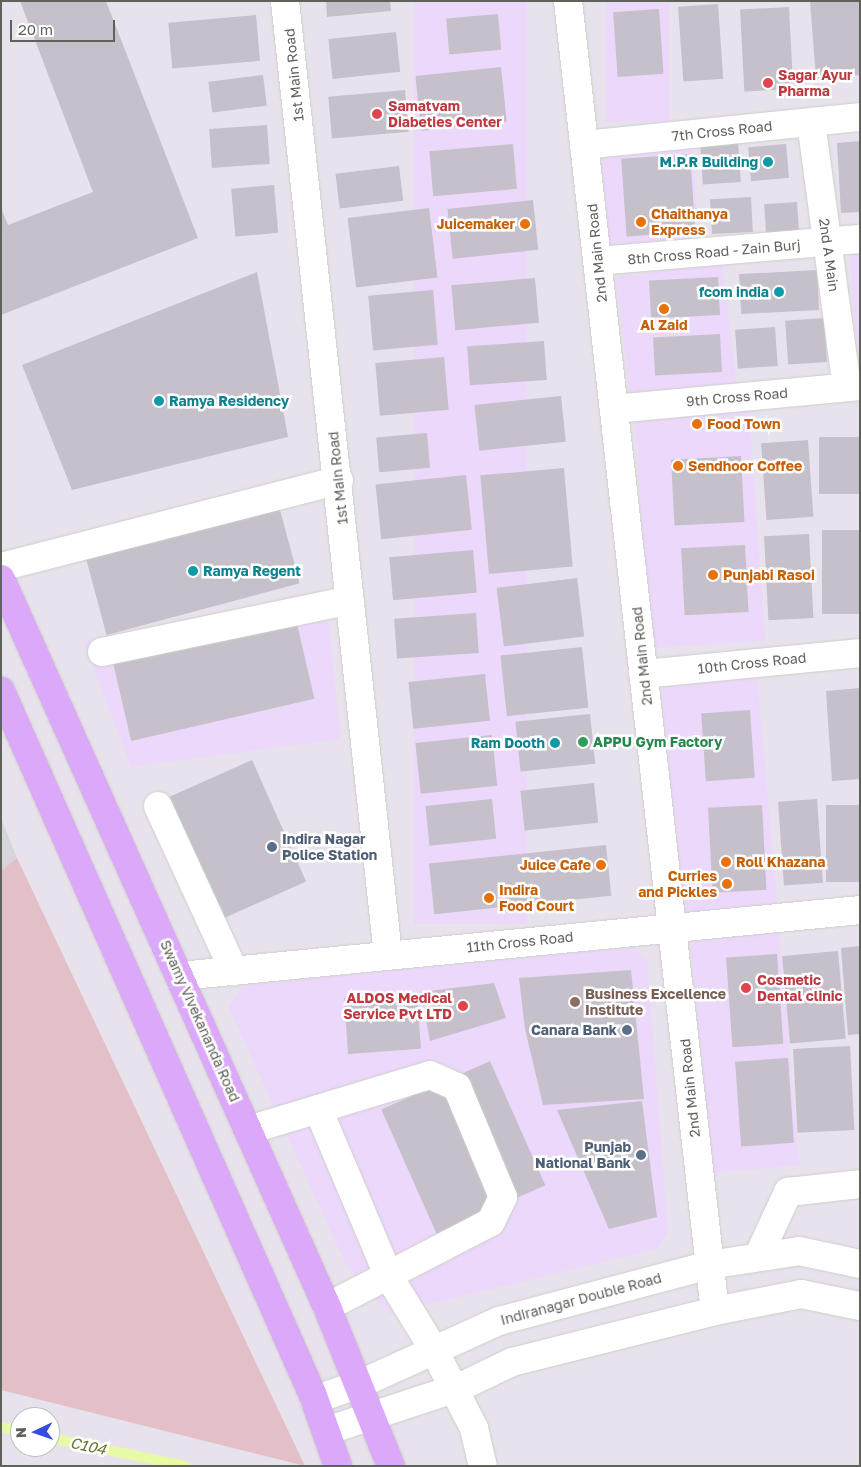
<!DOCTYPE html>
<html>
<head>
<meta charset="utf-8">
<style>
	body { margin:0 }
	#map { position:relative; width:861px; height:1467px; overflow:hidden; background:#e8e2ec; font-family:"Golos Text",sans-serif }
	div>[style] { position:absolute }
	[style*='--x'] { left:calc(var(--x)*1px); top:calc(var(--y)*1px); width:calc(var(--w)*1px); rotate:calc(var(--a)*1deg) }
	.commercial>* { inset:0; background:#ecd8fb; transform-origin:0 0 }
	.industrial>* { inset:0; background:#d7d4db }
	.green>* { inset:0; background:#e3bfc7 }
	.stream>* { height:10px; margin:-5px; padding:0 5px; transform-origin:5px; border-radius:5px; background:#e7faa5 }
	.building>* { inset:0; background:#c5c0ca; transform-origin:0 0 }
	.roads { filter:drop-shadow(0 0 1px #cccfc8) drop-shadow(0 0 1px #cccfc8) }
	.minor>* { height:28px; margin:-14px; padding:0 14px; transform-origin:14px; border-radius:14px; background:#fff }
	.major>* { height:28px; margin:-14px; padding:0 14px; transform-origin:14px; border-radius:14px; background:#dca9fa }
	.dots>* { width:14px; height:14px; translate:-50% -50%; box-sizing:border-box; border:2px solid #fff; border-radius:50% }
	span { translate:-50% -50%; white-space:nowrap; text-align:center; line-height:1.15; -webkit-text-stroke:5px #fff; paint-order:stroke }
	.street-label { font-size:14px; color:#5f625a }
	.health-label { font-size:14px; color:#be3a42; font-weight:700 }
	.left { translate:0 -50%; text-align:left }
	.right { translate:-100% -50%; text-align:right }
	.culture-label { font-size:14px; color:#0d838f; font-weight:700 }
	.food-label { font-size:14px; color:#c56008; font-weight:700 }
	.leisure-label { font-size:14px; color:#27864d; font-weight:700 }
	.service-label { font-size:14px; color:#4e5e75; font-weight:700 }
	.education-label { font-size:14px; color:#785e54; font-weight:700 }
	.water-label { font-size:15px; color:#637733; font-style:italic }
	.frame { position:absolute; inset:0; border:2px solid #5f625a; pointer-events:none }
	.north { position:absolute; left:10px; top:1407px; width:50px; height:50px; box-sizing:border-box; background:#fff; border:1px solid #bfc0bd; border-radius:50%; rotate:267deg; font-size:14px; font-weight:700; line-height:20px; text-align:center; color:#5f625a }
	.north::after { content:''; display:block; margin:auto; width:18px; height:22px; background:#364cde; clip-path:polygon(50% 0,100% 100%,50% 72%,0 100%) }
	.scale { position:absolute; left:10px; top:20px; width:105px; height:22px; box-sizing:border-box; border:2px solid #5f625a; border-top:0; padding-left:6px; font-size:15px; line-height:18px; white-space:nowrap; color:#5f625a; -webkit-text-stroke:4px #fff; paint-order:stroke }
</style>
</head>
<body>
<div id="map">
	<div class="commercial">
		<i style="left:414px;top:1px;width:113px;height:923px"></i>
		<i style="left:606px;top:1px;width:63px;height:121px"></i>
		<i style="left:692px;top:144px;width:101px;height:91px;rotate:86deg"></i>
		<i style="clip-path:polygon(860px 247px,860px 370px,859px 370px,849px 248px)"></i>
		<i style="left:722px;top:264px;width:121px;height:107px;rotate:83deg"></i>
		<i style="left:749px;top:409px;width:232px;height:115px;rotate:86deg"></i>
		<i style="clip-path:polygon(326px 599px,341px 739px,131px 767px,83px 641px)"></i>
		<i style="left:757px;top:674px;width:234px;height:96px;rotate:85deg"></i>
		<i style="left:779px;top:932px;width:234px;height:89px;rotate:85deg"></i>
		<i style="clip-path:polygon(633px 947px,647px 959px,668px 1232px,658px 1248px,390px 1314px,346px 1265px,228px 1006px,244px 985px)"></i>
	</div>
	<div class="industrial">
		<i style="clip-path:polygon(1px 818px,17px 858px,1px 871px)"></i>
	</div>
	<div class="green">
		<i style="clip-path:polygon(17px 858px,257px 1365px,305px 1466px,1px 1390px,1px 871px)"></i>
	</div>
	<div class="stream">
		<i style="--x:1;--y:1427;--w:19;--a:12"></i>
		<i style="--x:50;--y:1438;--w:138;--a:11.7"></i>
	</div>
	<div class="building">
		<i style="clip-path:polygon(20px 1px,106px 1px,198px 238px,1px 315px,1px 208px,8px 225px,93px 192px)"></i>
		<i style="clip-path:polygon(326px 1px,390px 1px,391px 11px,327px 17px)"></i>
		<i style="clip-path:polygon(810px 1px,860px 1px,860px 75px,816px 78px)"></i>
		<i style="left:718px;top:4px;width:75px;height:40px;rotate:86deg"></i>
		<i style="left:789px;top:7px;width:82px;height:49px;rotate:87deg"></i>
		<i style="left:659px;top:9px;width:65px;height:46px;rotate:86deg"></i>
		<i style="left:498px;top:14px;width:36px;height:52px;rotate:85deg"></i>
		<i style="left:256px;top:15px;width:46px;height:88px;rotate:85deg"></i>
		<i style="left:396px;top:32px;width:40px;height:68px;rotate:84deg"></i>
		<i style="left:501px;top:67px;width:55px;height:86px;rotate:84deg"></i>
		<i style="left:263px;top:75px;width:31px;height:55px;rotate:83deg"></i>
		<i style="left:405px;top:90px;width:42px;height:77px;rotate:85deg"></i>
		<i style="left:267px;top:125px;width:39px;height:58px;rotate:86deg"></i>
		<i style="clip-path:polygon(860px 141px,860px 212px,841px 213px,837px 143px)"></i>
		<i style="left:738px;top:142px;width:40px;height:38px;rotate:86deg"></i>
		<i style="left:513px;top:144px;width:45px;height:84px;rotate:85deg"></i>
		<i style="left:786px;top:144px;width:34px;height:38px;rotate:85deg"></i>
		<i style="left:690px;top:154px;width:78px;height:69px;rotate:86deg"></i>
		<i style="left:399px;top:166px;width:35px;height:64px;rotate:83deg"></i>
		<i style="left:274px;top:185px;width:48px;height:43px;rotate:85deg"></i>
		<i style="left:751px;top:197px;width:35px;height:41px;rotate:87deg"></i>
		<i style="left:533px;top:200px;width:50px;height:86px;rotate:84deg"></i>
		<i style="left:797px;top:202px;width:30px;height:33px;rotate:86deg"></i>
		<i style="left:429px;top:208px;width:70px;height:82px;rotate:83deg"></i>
		<i style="left:817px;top:270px;width:40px;height:78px;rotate:87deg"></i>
		<i style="clip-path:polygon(257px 272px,288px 437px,72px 490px,22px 365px)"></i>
		<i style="left:718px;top:277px;width:38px;height:69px;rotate:87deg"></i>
		<i style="left:535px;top:278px;width:45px;height:84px;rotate:85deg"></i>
		<i style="left:433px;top:290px;width:55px;height:65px;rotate:85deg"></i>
		<i style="left:824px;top:318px;width:44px;height:39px;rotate:86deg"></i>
		<i style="left:775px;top:327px;width:39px;height:40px;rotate:86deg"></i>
		<i style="left:720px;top:334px;width:38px;height:67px;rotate:87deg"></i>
		<i style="left:544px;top:341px;width:39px;height:77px;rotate:86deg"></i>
		<i style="left:444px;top:357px;width:53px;height:69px;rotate:85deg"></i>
		<i style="left:561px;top:396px;width:46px;height:87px;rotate:84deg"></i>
		<i style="left:427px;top:433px;width:35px;height:51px;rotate:85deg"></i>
		<i style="left:860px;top:437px;width:57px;height:41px;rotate:90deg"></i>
		<i style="left:808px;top:440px;width:77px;height:47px;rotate:86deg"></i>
		<i style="left:741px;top:456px;width:66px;height:70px;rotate:87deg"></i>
		<i style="left:564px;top:468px;width:99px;height:84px;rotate:85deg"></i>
		<i style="left:466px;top:475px;width:55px;height:91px;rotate:84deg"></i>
		<i style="left:279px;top:506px;width:80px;height:200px;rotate:75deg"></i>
		<i style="left:860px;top:530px;width:84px;height:38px;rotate:90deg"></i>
		<i style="left:809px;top:534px;width:84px;height:45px;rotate:87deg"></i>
		<i style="left:745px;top:545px;width:67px;height:64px;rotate:87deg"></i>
		<i style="left:473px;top:550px;width:43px;height:84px;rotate:85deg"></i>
		<i style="left:577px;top:578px;width:59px;height:81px;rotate:83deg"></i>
		<i style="left:476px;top:613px;width:40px;height:82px;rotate:86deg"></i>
		<i style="left:295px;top:615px;width:86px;height:188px;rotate:77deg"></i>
		<i style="left:582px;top:647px;width:61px;height:82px;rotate:84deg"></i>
		<i style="left:485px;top:674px;width:47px;height:77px;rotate:84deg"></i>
		<i style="clip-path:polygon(860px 688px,860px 779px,832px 781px,826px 691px)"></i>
		<i style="left:750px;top:710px;width:68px;height:49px;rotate:86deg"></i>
		<i style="left:590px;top:714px;width:50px;height:75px;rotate:84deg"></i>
		<i style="left:492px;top:735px;width:51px;height:77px;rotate:84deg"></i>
		<i style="left:252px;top:760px;width:133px;height:95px;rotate:66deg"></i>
		<i style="left:594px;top:783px;width:40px;height:74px;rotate:84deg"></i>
		<i style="left:492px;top:799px;width:40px;height:67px;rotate:84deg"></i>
		<i style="left:817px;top:799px;width:84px;height:39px;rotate:86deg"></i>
		<i style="left:762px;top:805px;width:85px;height:54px;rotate:87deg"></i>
		<i style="left:860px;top:805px;width:77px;height:34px;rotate:90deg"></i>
		<i style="left:606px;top:845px;width:51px;height:178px;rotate:84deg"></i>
		<i style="clip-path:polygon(860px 946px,860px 1034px,848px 1035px,841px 948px)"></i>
		<i style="left:838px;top:951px;width:88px;height:56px;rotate:85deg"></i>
		<i style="left:777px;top:954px;width:90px;height:51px;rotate:86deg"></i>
		<i style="clip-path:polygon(631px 970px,644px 1099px,543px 1105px,525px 1029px,519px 978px)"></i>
		<i style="clip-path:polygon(494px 983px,506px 1018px,430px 1041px,421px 992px)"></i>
		<i style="left:417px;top:993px;width:56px;height:73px;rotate:86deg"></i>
		<i style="left:850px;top:1046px;width:84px;height:57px;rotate:87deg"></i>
		<i style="left:788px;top:1058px;width:85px;height:53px;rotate:86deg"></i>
		<i style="left:490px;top:1061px;width:136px;height:119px;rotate:66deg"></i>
		<i style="clip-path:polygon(642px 1101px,657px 1217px,609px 1229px,557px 1110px)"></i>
	</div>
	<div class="roads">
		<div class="minor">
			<i style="--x:285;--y:1;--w:960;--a:83.84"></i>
			<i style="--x:568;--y:1;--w:1318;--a:83.6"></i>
			<i style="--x:811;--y:122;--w:267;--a:82.3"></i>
			<i style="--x:584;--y:145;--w:277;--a:-5.8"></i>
			<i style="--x:598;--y:261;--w:263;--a:-4.8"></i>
			<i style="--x:614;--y:409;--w:247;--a:-5.3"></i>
			<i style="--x:1;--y:567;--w:349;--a:-14.4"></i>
			<i style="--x:102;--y:652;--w:253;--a:-11.8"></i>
			<i style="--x:643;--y:674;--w:218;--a:-5.5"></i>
			<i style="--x:158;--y:806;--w:182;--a:65.3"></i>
			<i style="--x:180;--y:976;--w:683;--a:-5.54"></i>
			<i style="--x:318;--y:1109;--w:180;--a:67.1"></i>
			<i style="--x:388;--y:1275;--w:88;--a:58.5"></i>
			<i style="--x:434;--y:1350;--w:88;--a:62.9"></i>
			<i style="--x:474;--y:1428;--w:39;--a:77"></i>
			<i style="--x:249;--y:1130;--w:189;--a:-16.9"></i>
			<i style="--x:430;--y:1075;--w:30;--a:24"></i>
			<i style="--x:457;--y:1087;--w:119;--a:67.3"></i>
			<i style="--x:503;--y:1197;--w:28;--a:116"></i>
			<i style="--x:491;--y:1222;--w:185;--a:152.6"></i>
			<i style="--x:758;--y:1257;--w:72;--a:-65.2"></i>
			<i style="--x:788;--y:1192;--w:72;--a:-6.3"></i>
			<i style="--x:314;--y:1400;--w:49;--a:-19.2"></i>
			<i style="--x:360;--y:1384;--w:153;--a:-24.4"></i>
			<i style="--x:499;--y:1321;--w:217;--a:-14.9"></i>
			<i style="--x:709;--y:1265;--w:91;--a:-8.8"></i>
			<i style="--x:799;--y:1251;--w:62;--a:12"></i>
			<i style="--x:326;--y:1431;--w:141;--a:-18.2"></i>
			<i style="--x:460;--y:1387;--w:58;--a:-25.7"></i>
			<i style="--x:512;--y:1362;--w:209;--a:-14.1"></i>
			<i style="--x:715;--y:1311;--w:88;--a:-11.2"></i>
			<i style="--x:801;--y:1294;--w:60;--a:11.5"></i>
		</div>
		<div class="major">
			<i style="--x:1;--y:579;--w:798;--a:65.88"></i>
			<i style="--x:327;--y:1307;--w:171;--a:68.1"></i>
			<i style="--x:1;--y:691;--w:768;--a:66.11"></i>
			<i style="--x:312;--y:1393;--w:77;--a:70.4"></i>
		</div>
	</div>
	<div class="dots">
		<i style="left:768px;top:83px;background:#e0444e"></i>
		<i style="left:377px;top:114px;background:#e0444e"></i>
		<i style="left:768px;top:162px;background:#0f9aa8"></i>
		<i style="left:641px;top:222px;background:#e8710a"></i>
		<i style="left:525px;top:224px;background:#e8710a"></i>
		<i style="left:779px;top:292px;background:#0f9aa8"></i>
		<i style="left:664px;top:309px;background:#e8710a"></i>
		<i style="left:159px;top:401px;background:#0f9aa8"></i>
		<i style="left:697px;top:424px;background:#e8710a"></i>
		<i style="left:678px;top:466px;background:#e8710a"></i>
		<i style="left:193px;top:571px;background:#0f9aa8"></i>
		<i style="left:713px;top:575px;background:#e8710a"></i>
		<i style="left:583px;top:742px;background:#2e9e5b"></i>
		<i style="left:555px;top:743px;background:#0f9aa8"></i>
		<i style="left:272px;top:847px;background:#5c6f8a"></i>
		<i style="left:726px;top:862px;background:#e8710a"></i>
		<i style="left:601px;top:865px;background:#e8710a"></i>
		<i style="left:727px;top:884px;background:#e8710a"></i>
		<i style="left:489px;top:898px;background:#e8710a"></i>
		<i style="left:746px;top:988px;background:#e0444e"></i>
		<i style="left:575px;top:1002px;background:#8d6e63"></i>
		<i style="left:463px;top:1006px;background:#e0444e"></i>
		<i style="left:627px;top:1030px;background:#5c6f8a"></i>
		<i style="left:641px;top:1155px;background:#5c6f8a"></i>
	</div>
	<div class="street-label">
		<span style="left:294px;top:75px;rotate:-96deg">1st Main Road</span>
		<span style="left:722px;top:131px;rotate:-6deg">7th Cross Road</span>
		<span style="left:714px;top:252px;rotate:-5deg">8th Cross Road - Zain Burj</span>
		<span style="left:597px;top:253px;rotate:-96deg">2nd Main Road</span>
		<span style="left:829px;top:255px;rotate:82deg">2nd A Main</span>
		<span style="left:737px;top:397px;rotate:-5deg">9th Cross Road</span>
		<span style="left:338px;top:478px;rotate:-96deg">1st Main Road</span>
		<span style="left:642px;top:656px;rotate:-96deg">2nd Main Road</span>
		<span style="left:752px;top:663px;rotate:-6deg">10th Cross Road</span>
		<span style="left:520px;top:942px;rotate:-6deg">11th Cross Road</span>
		<span style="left:200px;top:1021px;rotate:66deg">Swamy Vivekananda Road</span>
		<span style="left:690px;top:1088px;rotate:-96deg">2nd Main Road</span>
		<span style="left:581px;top:1299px;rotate:-15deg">Indiranagar Double Road</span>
	</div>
	<div class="health-label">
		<span class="left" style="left:778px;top:83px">Sagar Ayur<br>Pharma</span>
		<span class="left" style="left:388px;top:114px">Samatvam<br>Diabeties Center</span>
		<span class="left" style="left:757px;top:988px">Cosmetic<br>Dental clinic</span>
		<span class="right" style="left:452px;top:1006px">ALDOS Medical<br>Service Pvt LTD</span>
	</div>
	<div class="culture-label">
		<span class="right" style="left:758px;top:162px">M.P.R Building</span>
		<span class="right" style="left:769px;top:292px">fcom india</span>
		<span class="left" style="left:169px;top:401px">Ramya Residency</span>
		<span class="left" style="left:203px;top:571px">Ramya Regent</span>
		<span class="right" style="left:545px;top:743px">Ram Dooth</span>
	</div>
	<div class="food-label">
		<span class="left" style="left:651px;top:222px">Chaithanya<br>Express</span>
		<span class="right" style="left:515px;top:224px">Juicemaker</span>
		<span style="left:664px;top:325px">Al Zaid</span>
		<span class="left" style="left:707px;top:424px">Food Town</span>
		<span class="left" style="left:688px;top:466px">Sendhoor Coffee</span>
		<span class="left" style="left:723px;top:575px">Punjabi Rasoi</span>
		<span class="left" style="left:736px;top:862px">Roll Khazana</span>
		<span class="right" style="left:591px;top:865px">Juice Cafe</span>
		<span class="right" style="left:717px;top:884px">Curries<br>and Pickles</span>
		<span class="left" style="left:499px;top:898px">Indira<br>Food Court</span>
	</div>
	<div class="leisure-label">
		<span class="left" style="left:593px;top:742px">APPU Gym Factory</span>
	</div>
	<div class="service-label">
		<span class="left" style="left:282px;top:847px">Indira Nagar<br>Police Station</span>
		<span class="right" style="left:617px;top:1030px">Canara Bank</span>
		<span class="right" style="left:631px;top:1155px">Punjab<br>National Bank</span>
	</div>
	<div class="education-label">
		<span class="left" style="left:585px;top:1002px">Business Excellence<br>Institute</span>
	</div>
	<div class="water-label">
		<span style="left:88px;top:1446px;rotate:12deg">C104</span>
	</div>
	<div class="frame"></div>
	<div class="north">N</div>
	<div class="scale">20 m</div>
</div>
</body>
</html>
